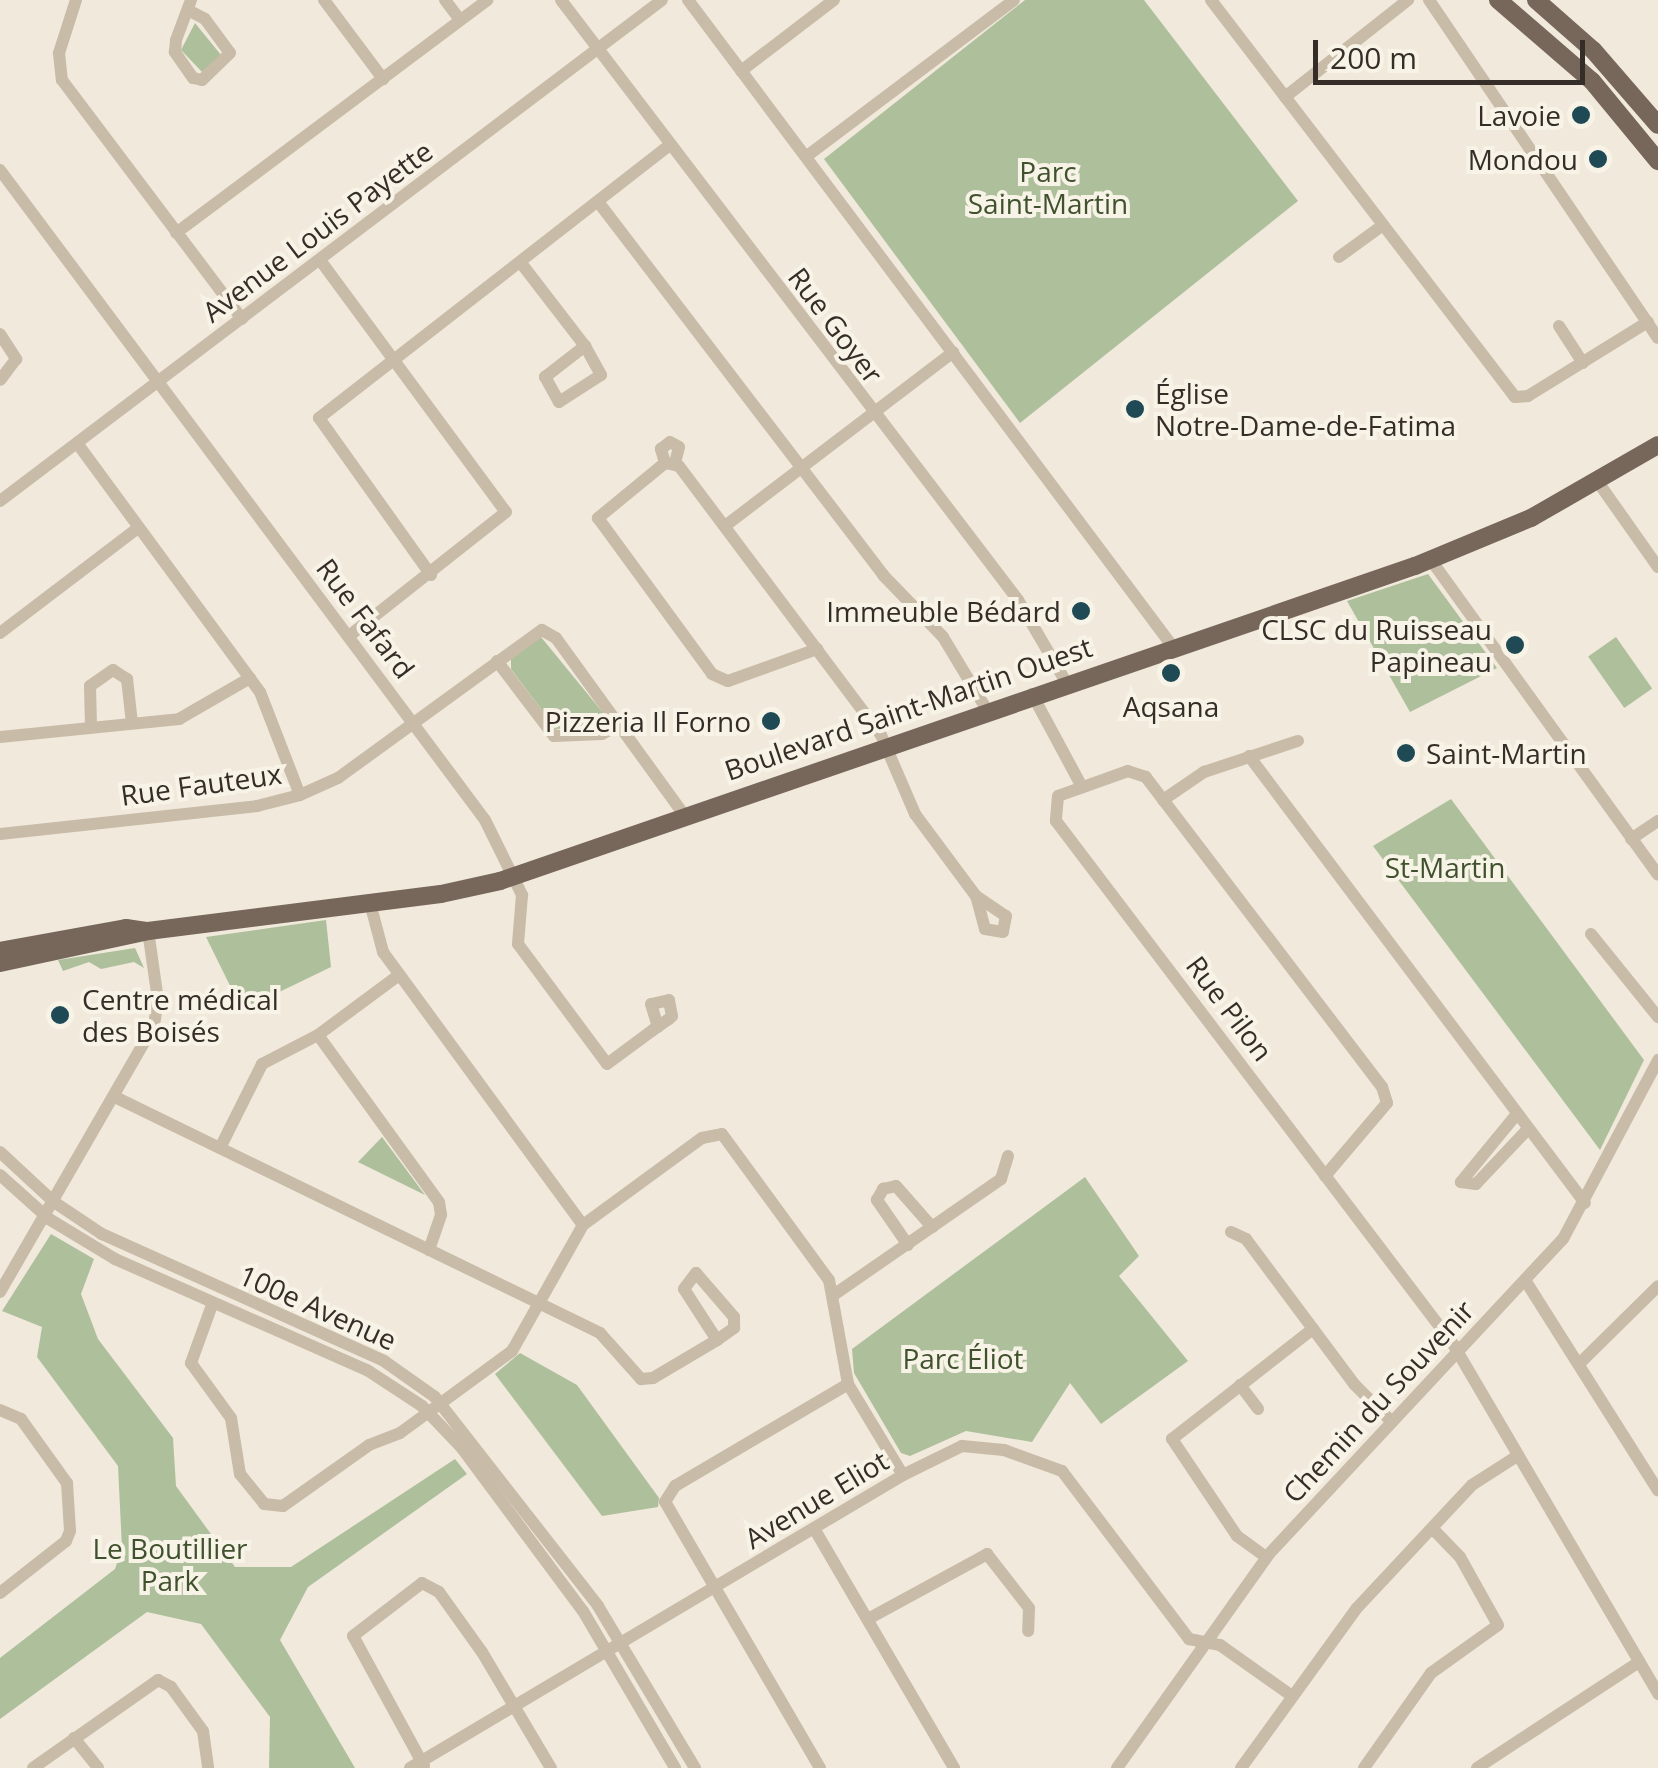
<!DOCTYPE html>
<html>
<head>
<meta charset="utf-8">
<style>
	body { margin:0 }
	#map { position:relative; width:1658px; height:1768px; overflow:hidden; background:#f1e9db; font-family:"Open Sans",sans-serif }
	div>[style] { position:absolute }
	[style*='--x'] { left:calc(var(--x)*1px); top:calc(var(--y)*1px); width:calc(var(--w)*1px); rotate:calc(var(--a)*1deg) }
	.green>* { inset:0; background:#aebf9c; transform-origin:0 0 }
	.minor>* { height:12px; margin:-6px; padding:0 6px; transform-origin:6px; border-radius:6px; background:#c8bba8 }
	.major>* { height:18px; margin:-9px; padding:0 9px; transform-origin:9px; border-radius:9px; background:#76675a }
	.dots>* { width:28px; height:28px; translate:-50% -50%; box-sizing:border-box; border:5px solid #f8f3e7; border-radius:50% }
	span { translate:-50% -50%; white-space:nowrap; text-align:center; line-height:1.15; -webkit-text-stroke:8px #f8f3e7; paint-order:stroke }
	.poi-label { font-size:28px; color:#352e28 }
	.right { translate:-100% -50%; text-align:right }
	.left { translate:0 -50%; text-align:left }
	.park-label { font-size:28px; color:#3f522d }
	.street-label { font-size:28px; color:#352e28 }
	.scale { position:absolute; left:1313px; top:40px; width:272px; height:45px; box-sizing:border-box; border:5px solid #352e28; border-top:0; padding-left:12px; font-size:30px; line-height:35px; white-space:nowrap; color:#352e28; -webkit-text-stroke:8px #f8f3e7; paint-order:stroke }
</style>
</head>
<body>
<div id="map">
	<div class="green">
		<i style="clip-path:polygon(1025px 0,1144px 0,1298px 201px,1020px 423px,824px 159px)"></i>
		<i style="clip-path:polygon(195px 23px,221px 55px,202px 72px,181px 50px)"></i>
		<i style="clip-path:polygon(1428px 574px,1497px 668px,1410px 712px,1347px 601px)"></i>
		<i style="clip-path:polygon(541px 637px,604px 714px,603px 725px,556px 729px,511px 669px,511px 658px)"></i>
		<i style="left:1616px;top:637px;width:63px;height:34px;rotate:55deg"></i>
		<i style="clip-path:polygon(1451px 799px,1644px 1060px,1600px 1150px,1373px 846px)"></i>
		<i style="clip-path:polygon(326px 920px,331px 967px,242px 1010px,206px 937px)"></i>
		<i style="clip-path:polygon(135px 948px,144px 968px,134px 962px,101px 969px,89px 962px,63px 971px,58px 960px)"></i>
		<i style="clip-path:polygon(382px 1137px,425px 1195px,358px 1162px)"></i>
		<i style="clip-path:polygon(1085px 1177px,1139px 1256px,1119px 1276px,1188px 1361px,1101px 1424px,1070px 1383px,1032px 1442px,966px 1431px,910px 1456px,901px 1453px,854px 1373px,852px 1349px)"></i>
		<i style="clip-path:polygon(51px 1234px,94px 1259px,81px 1294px,98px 1339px,173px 1438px,176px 1486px,235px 1567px,291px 1567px,455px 1459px,467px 1474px,308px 1587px,280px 1640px,355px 1768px,269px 1768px,270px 1717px,201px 1624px,147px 1612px,0 1719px,0 1658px,115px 1569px,122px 1548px,118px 1466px,37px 1357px,42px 1327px,2px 1311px)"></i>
		<i style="clip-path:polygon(520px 1353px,577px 1385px,659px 1498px,658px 1507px,602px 1516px,495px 1374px)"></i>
	</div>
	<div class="minor">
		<i style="--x:76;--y:0;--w:56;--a:107.8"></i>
		<i style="--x:59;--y:53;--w:27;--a:84"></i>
		<i style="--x:62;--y:80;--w:299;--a:53"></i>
		<i style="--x:324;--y:0;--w:99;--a:53.2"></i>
		<i style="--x:445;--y:0;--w:25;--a:53"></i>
		<i style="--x:561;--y:0;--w:754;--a:52.7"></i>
		<i style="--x:1018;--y:600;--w:95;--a:59.7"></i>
		<i style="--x:688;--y:0;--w:809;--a:53.14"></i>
		<i style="--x:1211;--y:0;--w:500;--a:52.56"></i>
		<i style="--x:1515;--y:397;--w:13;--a:-4"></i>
		<i style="--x:1528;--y:396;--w:141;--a:-31.7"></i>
		<i style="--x:1429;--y:0;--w:408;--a:55.9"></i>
		<i style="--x:188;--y:10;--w:19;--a:28"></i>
		<i style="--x:205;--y:19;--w:42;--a:53.7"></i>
		<i style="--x:230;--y:53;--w:39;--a:136"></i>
		<i style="--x:202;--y:80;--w:9;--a:-167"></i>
		<i style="--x:193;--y:78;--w:32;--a:-125"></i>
		<i style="--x:175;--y:52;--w:12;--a:-85"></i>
		<i style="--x:176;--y:40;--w:43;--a:-69.4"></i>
		<i style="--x:741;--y:71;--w:117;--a:-37.4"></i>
		<i style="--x:1285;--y:97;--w:157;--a:-38.3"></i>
		<i style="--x:807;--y:156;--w:259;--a:-37"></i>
		<i style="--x:0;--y:170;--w:811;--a:53.27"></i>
		<i style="--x:485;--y:820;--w:84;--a:63.7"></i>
		<i style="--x:522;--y:895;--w:49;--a:94.7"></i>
		<i style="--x:518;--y:944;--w:149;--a:53.4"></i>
		<i style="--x:607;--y:1064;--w:57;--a:-36.5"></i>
		<i style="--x:653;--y:1030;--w:19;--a:-35"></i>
		<i style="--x:669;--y:1019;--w:4;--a:-45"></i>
		<i style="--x:672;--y:1016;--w:16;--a:-101"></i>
		<i style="--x:669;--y:1000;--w:18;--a:167"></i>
		<i style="--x:651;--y:1004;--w:24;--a:73"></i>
		<i style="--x:599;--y:203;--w:468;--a:52.6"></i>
		<i style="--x:883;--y:575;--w:86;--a:45.9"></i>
		<i style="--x:943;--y:637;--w:85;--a:58.9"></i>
		<i style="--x:176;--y:233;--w:389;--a:-36.8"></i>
		<i style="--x:1339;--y:257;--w:54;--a:-36"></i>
		<i style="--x:320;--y:260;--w:313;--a:53.6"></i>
		<i style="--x:506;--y:512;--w:200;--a:141.7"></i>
		<i style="--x:521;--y:263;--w:105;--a:52.4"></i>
		<i style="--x:1559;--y:326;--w:44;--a:57"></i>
		<i style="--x:0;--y:334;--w:30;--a:57"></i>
		<i style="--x:16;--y:359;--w:26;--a:127"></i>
		<i style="--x:585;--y:346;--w:33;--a:61"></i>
		<i style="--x:601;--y:375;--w:50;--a:147.3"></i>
		<i style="--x:559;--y:402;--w:29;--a:-119"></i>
		<i style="--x:545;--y:377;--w:51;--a:-37.8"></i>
		<i style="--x:77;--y:443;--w:309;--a:53.7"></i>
		<i style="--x:260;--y:692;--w:110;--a:68.8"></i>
		<i style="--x:665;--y:463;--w:14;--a:12"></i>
		<i style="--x:679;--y:466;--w:336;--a:53.1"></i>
		<i style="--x:881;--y:735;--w:86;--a:66.7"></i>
		<i style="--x:915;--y:814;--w:102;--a:53.4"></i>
		<i style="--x:976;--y:896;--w:36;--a:34"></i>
		<i style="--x:1006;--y:916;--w:16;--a:101"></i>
		<i style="--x:1003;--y:932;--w:18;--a:-171"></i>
		<i style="--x:985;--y:929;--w:34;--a:-105"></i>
		<i style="--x:665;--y:463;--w:87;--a:140.6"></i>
		<i style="--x:598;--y:518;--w:193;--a:53.8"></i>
		<i style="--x:712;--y:674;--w:17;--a:24"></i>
		<i style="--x:728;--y:681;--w:95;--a:-19.8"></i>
		<i style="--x:665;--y:463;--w:15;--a:-106"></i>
		<i style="--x:661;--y:449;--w:11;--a:-38"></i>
		<i style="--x:670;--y:442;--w:10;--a:29"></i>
		<i style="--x:679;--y:447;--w:16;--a:104"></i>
		<i style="--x:1598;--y:482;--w:104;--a:54.8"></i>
		<i style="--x:0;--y:501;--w:830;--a:-37.12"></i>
		<i style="--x:725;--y:526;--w:287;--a:-37.3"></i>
		<i style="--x:1431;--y:560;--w:388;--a:54.2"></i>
		<i style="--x:431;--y:575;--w:193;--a:-125.5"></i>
		<i style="--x:319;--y:418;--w:442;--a:-37.9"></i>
		<i style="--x:0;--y:633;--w:173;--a:-37.3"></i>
		<i style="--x:497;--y:661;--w:94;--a:52.8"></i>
		<i style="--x:554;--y:736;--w:48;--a:-2.4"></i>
		<i style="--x:602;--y:734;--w:19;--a:-28"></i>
		<i style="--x:1032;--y:694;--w:106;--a:61.7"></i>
		<i style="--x:91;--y:727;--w:41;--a:-91.4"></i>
		<i style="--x:90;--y:686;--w:28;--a:-35"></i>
		<i style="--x:113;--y:670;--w:17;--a:33"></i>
		<i style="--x:127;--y:679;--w:44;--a:83.5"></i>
		<i style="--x:0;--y:737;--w:180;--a:-5.7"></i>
		<i style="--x:179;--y:719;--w:82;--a:-30"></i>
		<i style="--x:1249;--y:756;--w:559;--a:53.07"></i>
		<i style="--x:1163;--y:800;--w:50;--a:-34.3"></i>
		<i style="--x:1204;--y:772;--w:99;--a:-18.3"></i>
		<i style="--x:0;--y:834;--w:259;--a:-6.2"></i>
		<i style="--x:257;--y:806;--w:44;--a:-14.3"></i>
		<i style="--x:300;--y:795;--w:42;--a:-24.1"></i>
		<i style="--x:338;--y:778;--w:252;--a:-36"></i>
		<i style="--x:542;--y:630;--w:16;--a:30"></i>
		<i style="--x:556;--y:638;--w:218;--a:54.1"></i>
		<i style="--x:1631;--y:839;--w:32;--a:-34"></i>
		<i style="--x:370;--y:903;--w:51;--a:75.1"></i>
		<i style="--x:383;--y:952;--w:338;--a:53.8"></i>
		<i style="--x:1591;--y:934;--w:107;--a:51.1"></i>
		<i style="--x:318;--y:1035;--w:206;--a:54.1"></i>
		<i style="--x:439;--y:1202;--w:13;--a:81"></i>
		<i style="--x:441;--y:1215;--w:37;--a:109"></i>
		<i style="--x:117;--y:1098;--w:537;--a:25.94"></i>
		<i style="--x:600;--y:1333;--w:62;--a:48.3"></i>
		<i style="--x:641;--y:1379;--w:12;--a:-5"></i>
		<i style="--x:653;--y:1378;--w:74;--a:-30.7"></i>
		<i style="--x:717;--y:1340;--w:21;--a:-35"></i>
		<i style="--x:734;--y:1328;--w:11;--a:-90"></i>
		<i style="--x:734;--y:1317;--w:58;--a:-130.8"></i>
		<i style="--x:696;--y:1273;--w:20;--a:127"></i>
		<i style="--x:684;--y:1289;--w:61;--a:57.1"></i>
		<i style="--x:1516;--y:1115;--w:87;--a:129.4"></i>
		<i style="--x:1461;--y:1182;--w:15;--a:8"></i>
		<i style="--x:1476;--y:1184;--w:74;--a:-46.6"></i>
		<i style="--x:220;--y:1148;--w:94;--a:-63.4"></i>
		<i style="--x:262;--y:1064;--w:63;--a:-27.4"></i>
		<i style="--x:318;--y:1035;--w:101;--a:-36.5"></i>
		<i style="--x:0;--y:1152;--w:74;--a:42.8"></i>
		<i style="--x:54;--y:1202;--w:58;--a:33.7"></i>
		<i style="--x:102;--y:1234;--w:309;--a:24.2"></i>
		<i style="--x:384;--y:1361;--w:62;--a:35.2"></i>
		<i style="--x:435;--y:1397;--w:265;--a:52"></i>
		<i style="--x:598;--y:1606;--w:189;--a:59.1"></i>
		<i style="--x:0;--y:1175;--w:66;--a:41.9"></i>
		<i style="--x:49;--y:1219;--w:77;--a:31.2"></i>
		<i style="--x:115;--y:1259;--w:275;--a:23.8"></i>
		<i style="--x:367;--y:1370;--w:66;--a:33.2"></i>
		<i style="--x:422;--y:1406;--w:57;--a:46.4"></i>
		<i style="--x:461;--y:1447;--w:204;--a:53.4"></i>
		<i style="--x:583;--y:1611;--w:182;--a:59.6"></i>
		<i style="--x:1325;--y:1176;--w:96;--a:-49.7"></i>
		<i style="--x:1387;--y:1103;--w:17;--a:-107"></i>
		<i style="--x:1382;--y:1087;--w:390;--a:-127.3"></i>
		<i style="--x:1146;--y:777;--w:19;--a:-162"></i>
		<i style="--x:1128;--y:771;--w:74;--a:160.3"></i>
		<i style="--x:1058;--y:796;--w:25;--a:95"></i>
		<i style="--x:1056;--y:821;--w:657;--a:52.8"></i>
		<i style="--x:1453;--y:1344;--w:406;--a:59.6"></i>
		<i style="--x:1231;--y:1232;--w:17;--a:25"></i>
		<i style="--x:1246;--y:1239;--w:182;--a:53.3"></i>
		<i style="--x:1355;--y:1385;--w:52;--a:45"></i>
		<i style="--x:908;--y:1245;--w:55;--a:-124.6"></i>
		<i style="--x:877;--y:1200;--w:13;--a:-61"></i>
		<i style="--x:883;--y:1189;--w:13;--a:-13"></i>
		<i style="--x:896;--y:1186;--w:55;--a:48.7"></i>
		<i style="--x:1525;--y:1280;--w:249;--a:57.7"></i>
		<i style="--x:0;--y:1292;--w:308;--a:-60"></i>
		<i style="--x:154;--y:1025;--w:25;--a:-81"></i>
		<i style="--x:158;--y:1000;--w:70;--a:-98.2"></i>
		<i style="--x:835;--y:1294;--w:202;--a:-34.7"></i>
		<i style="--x:1001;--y:1179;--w:24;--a:-73"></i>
		<i style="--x:212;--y:1305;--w:62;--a:109.9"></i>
		<i style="--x:191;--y:1363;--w:68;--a:54"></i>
		<i style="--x:231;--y:1418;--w:57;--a:80.9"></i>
		<i style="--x:240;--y:1474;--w:38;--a:51"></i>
		<i style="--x:264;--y:1504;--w:19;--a:6"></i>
		<i style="--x:283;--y:1506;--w:105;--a:-35.3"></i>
		<i style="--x:369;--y:1445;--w:33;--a:-21"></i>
		<i style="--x:400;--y:1433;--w:139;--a:-36.2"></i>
		<i style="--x:512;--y:1351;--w:145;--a:-60.6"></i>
		<i style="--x:583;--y:1225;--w:147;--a:-36.2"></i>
		<i style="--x:702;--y:1138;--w:20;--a:-11"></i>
		<i style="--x:722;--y:1134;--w:181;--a:53.8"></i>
		<i style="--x:829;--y:1280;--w:106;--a:79.6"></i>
		<i style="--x:848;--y:1384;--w:106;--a:58.9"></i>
		<i style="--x:1581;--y:1362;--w:108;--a:-44.6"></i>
		<i style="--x:1240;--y:1385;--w:30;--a:53"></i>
		<i style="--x:0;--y:1410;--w:23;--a:23"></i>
		<i style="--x:21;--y:1419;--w:79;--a:54.3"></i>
		<i style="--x:67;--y:1483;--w:48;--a:86.4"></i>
		<i style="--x:70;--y:1531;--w:11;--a:112"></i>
		<i style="--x:66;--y:1541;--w:84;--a:141.8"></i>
		<i style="--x:815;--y:1530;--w:276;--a:59.7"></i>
		<i style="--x:1266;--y:1557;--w:36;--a:-144"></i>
		<i style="--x:1237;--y:1536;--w:117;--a:-123.8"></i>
		<i style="--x:1172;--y:1439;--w:179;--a:-38"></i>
		<i style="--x:868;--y:1619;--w:136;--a:-28.6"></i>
		<i style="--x:987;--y:1554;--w:68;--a:52.1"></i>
		<i style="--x:1029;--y:1608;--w:23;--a:92"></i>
		<i style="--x:74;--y:1738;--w:38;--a:51"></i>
		<i style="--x:424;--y:1766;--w:148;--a:-118.6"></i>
		<i style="--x:353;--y:1636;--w:87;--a:-37.5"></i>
		<i style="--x:422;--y:1583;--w:19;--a:28"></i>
		<i style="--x:439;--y:1592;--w:74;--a:54.4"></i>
		<i style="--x:482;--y:1652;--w:135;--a:59.3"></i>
		<i style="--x:33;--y:1768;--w:153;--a:-35.1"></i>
		<i style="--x:158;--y:1680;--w:15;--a:28"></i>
		<i style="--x:171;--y:1687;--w:54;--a:54"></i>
		<i style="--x:203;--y:1731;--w:37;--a:82"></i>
		<i style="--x:410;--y:1768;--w:573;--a:-30.72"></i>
		<i style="--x:903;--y:1475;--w:66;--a:-26.2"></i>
		<i style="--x:962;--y:1446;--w:42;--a:5.4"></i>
		<i style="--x:1004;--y:1450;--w:62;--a:19.9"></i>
		<i style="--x:1062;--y:1471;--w:211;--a:52.9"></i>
		<i style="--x:1189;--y:1639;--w:32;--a:11"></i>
		<i style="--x:1220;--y:1645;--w:88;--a:35.3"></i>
		<i style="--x:820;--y:1768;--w:308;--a:-120.2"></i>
		<i style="--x:665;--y:1502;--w:19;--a:-58"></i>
		<i style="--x:675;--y:1486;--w:201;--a:-30.5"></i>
		<i style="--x:1117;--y:1768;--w:262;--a:-54.6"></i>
		<i style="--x:1269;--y:1554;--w:431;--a:-47"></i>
		<i style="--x:1563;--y:1239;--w:203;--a:-62"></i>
		<i style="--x:1241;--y:1768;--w:196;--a:-54.1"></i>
		<i style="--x:1356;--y:1609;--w:170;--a:-46.9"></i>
		<i style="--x:1472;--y:1485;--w:50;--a:-32.7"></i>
		<i style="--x:1364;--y:1768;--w:116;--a:-54.8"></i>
		<i style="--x:1431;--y:1673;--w:82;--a:-35.6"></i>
		<i style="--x:1498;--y:1625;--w:78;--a:-119.2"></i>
		<i style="--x:1460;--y:1557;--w:40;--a:-134"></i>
		<i style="--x:1477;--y:1768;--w:194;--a:-33.2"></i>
	</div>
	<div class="major">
		<i style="--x:1498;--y:0;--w:124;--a:40.8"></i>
		<i style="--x:1592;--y:81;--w:104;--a:50.5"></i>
		<i style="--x:1536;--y:0;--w:76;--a:41.3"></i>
		<i style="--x:1593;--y:50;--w:99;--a:49.1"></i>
		<i style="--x:0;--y:951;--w:128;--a:-10.3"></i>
		<i style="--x:126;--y:928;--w:22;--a:8"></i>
		<i style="--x:148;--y:931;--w:295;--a:-7.2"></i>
		<i style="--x:441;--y:894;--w:60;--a:-12.4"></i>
		<i style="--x:500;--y:881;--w:968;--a:-19"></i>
		<i style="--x:1415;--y:566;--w:126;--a:-22.5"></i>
		<i style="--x:1531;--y:518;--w:146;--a:-29.9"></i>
		<i style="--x:0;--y:963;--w:151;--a:-12.2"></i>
	</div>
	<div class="dots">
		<i style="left:1581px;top:115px;background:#1f4a55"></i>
		<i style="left:1598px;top:159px;background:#1f4a55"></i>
		<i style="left:1135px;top:409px;background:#1f4a55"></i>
		<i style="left:1081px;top:611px;background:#1f4a55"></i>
		<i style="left:1515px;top:645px;background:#1f4a55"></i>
		<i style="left:1171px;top:673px;background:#1f4a55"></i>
		<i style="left:771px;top:721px;background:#1f4a55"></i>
		<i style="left:1406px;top:753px;background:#1f4a55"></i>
		<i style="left:60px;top:1015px;background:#1f4a55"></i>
	</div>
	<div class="poi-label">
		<span class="right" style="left:1561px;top:115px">Lavoie</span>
		<span class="right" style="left:1578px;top:159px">Mondou</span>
		<span class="left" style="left:1155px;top:409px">Église<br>Notre-Dame-de-Fatima</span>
		<span class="right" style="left:1061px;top:611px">Immeuble Bédard</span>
		<span class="right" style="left:1492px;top:645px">CLSC du Ruisseau<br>Papineau</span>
		<span style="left:1171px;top:706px">Aqsana</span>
		<span class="right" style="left:751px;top:721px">Pizzeria Il Forno</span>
		<span class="left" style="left:1426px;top:753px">Saint-Martin</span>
		<span class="left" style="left:82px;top:1015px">Centre médical<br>des Boisés</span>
	</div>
	<div class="park-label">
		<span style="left:1048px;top:187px">Parc<br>Saint-Martin</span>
		<span style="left:1445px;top:867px">St-Martin</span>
		<span style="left:963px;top:1358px">Parc Éliot</span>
		<span style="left:170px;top:1564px">Le Boutillier<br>Park</span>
	</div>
	<div class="street-label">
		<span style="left:317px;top:231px;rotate:-37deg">Avenue Louis Payette</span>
		<span style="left:836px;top:325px;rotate:53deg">Rue Goyer</span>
		<span style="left:366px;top:618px;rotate:53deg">Rue Fafard</span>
		<span style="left:908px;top:708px;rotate:-19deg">Boulevard Saint-Martin Ouest</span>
		<span style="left:201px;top:784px;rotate:-8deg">Rue Fauteux</span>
		<span style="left:1230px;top:1008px;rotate:53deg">Rue Pilon</span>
		<span style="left:318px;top:1307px;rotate:24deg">100e Avenue</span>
		<span style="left:1378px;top:1401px;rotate:-47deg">Chemin du Souvenir</span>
		<span style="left:816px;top:1499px;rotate:-31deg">Avenue Eliot</span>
	</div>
	<div class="scale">200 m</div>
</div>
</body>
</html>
